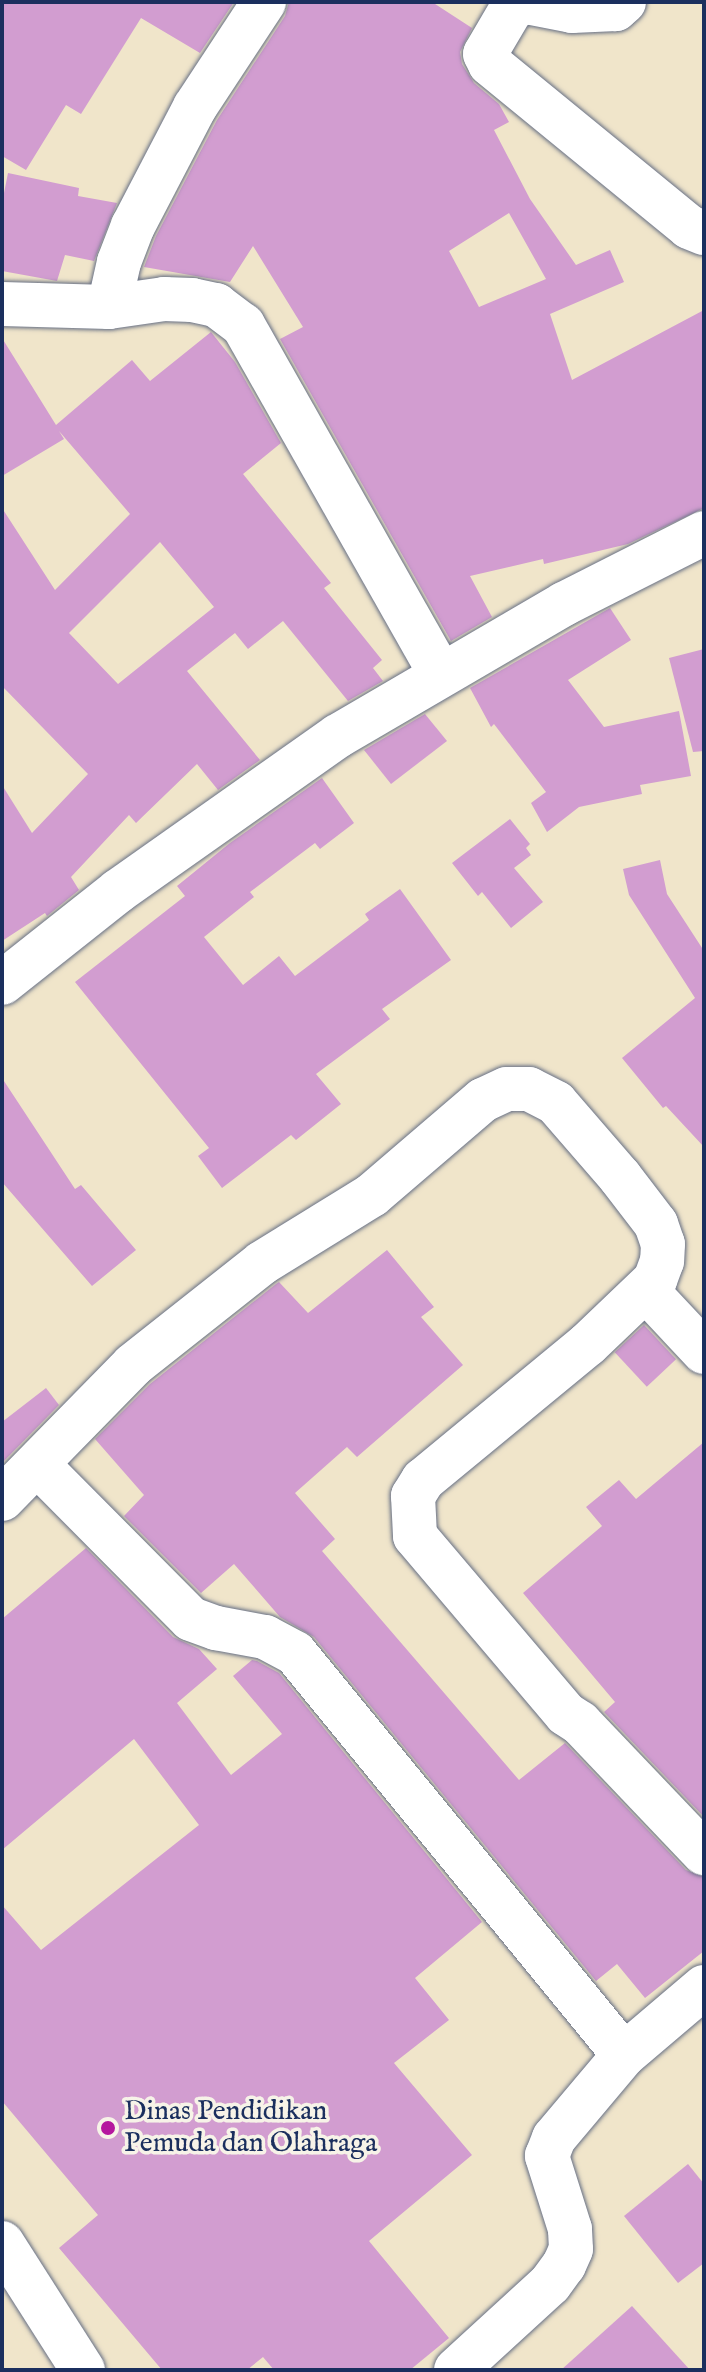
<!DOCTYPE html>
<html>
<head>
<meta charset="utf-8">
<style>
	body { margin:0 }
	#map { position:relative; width:706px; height:2372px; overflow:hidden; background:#f0e5ca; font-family:"IM FELL English",serif }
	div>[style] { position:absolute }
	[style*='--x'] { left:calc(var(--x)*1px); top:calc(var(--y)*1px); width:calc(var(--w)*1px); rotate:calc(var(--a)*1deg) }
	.building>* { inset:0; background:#d29dd0; transform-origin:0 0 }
	.roads { filter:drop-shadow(0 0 2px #666f84) drop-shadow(0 0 2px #666f84) }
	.minor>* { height:44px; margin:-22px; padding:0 22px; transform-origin:22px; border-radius:22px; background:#fff }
	.dots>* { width:22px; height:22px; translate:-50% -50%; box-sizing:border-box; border:4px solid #f7f3e8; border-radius:50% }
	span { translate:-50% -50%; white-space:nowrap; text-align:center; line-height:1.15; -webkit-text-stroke:7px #f7f3e8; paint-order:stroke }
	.poi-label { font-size:28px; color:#1b2f5e }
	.left { translate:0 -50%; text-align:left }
	.frame { position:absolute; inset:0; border:4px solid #1b2f5e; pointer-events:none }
</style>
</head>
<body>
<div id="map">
	<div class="building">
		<i style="clip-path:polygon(2px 2px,234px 2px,200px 53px,141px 18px,81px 114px,66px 105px,26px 170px,2px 156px)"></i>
		<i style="clip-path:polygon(evenodd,289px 2px,432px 2px,472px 28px,460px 52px,462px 64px,474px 83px,499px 104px,509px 122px,494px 130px,530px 199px,576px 265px,610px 250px,624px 282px,550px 314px,572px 380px,704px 310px,704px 508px,628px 544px,544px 564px,543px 559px,470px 576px,492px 617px,451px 641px,280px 339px,303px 327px,253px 246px,230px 282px,144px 267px,156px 236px,217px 120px,285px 16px,289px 2px,509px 213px,546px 279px,479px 307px,449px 251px,509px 213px)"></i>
		<i style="clip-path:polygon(8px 173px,79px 188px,78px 196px,117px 203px,94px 261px,65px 255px,57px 281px,2px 271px,2px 203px)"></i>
		<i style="clip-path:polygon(evenodd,211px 332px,235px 362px,281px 443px,243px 474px,331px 583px,324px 588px,382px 660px,373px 668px,383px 681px,348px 701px,283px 621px,248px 649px,235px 633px,187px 671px,260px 760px,218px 790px,197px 764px,136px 823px,129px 815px,71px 877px,79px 890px,47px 916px,45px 913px,2px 941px,2px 785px,32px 833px,88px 774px,2px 686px,2px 508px,55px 590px,130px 514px,59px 431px,64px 439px,2px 476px,2px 338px,56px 425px,132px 360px,150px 381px,211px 332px,160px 542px,214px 607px,118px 684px,69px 633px,160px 542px)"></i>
		<i style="clip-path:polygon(610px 608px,631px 640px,568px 680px,604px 727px,679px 711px,691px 776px,640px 785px,642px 794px,579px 807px,547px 832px,531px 803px,546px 792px,494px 724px,491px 727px,470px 688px)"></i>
		<i style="clip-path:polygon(704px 649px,704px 751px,693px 752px,669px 658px)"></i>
		<i style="clip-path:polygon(425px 714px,447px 741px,391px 784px,364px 750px)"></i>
		<i style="clip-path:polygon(322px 778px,354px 823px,320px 849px,315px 843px,250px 892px,254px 897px,204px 937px,243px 985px,279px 956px,295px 976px,369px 920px,365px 914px,400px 889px,451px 960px,382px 1009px,390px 1019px,316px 1074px,341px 1104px,296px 1140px,291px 1135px,222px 1188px,198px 1156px,209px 1148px,75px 982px,185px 896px,177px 886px,230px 843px)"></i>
		<i style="clip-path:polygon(510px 819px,530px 844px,526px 848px,531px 855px,514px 868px,543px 902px,511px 928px,482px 892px,478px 896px,452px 863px)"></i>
		<i style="clip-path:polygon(660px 860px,667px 894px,704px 951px,704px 1147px,666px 1106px,663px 1108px,622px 1058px,695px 998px,629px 895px,623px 869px)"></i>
		<i style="clip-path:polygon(2px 1078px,75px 1189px,81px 1185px,136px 1250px,92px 1286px,2px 1182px)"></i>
		<i style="clip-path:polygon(387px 1250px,434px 1307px,421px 1317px,463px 1365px,357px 1457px,347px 1447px,295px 1493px,335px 1539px,322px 1551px,519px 1780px,565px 1743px,686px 1870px,704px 1877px,704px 1951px,645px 1998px,617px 1964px,596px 1981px,314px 1637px,280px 1617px,234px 1564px,201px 1593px,124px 1516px,144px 1495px,95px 1439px,150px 1384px,276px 1284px,279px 1282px,308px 1313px)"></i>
		<i style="left:644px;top:1325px;width:47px;height:40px;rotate:47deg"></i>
		<i style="clip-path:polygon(46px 1388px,59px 1405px,2px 1463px,2px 1422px)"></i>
		<i style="clip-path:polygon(704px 1442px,704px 1817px,604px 1712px,615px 1702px,523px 1593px,602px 1526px,586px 1507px,619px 1480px,636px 1499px)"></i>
		<i style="clip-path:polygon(86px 1548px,173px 1637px,199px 1649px,217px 1669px,177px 1703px,231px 1775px,282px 1734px,233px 1676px,252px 1660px,257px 1661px,279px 1673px,482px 1922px,415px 1978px,449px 2020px,394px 2063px,472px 2155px,369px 2241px,449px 2338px,410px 2370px,274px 2370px,263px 2357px,247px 2370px,162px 2370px,59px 2248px,98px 2215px,2px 2101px,2px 1905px,41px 1950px,199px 1825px,134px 1739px,2px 1850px,2px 1619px)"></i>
		<i style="clip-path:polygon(688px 2164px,704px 2184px,704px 2263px,678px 2283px,624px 2216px)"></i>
		<i style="clip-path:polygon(632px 2306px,690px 2370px,561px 2370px)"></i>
	</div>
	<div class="roads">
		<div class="minor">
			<i style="--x:624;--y:2;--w:11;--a:139"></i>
			<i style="--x:616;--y:9;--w:44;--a:177.4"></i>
			<i style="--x:572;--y:11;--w:47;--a:-168.9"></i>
			<i style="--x:526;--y:2;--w:15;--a:157"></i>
			<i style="--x:512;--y:8;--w:53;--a:120.4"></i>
			<i style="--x:485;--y:54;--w:11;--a:63"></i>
			<i style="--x:490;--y:64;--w:257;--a:39.3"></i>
			<i style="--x:689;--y:227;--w:16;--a:22"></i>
			<i style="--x:2;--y:304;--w:107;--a:1.6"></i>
			<i style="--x:109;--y:307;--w:56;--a:-8.3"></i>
			<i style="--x:164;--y:299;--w:28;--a:2"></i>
			<i style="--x:192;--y:300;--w:25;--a:12"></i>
			<i style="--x:216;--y:305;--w:34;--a:37"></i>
			<i style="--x:243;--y:325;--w:400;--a:60.5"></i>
			<i style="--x:109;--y:307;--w:46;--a:-77.5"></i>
			<i style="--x:119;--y:262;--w:39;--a:-69"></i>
			<i style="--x:133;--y:226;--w:134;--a:-62.5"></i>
			<i style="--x:195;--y:107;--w:126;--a:-56.7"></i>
			<i style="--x:2;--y:983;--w:148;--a:-38.4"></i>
			<i style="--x:118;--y:891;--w:269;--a:-35.2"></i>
			<i style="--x:338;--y:736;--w:262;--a:-30.3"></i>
			<i style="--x:564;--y:604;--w:157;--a:-26.9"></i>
			<i style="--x:646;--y:1290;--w:85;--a:46.9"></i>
			<i style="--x:37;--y:1464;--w:218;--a:45.2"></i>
			<i style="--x:191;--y:1619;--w:27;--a:20"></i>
			<i style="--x:216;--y:1628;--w:50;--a:10.4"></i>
			<i style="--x:265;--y:1637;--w:34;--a:28"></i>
			<i style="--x:295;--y:1653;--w:519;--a:50.7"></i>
			<i style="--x:2;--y:1499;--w:187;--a:-45.6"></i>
			<i style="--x:133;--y:1365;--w:164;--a:-38.3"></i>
			<i style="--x:262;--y:1263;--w:129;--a:-31.7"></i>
			<i style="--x:372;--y:1195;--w:146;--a:-40.6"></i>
			<i style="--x:483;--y:1100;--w:26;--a:-25"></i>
			<i style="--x:507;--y:1089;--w:22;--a:0"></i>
			<i style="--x:529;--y:1089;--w:30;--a:27"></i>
			<i style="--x:556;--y:1103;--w:98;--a:49.1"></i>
			<i style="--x:620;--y:1177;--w:59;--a:52.5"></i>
			<i style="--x:656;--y:1224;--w:21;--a:71"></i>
			<i style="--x:663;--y:1244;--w:17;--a:93"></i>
			<i style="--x:662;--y:1261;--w:20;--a:110"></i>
			<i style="--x:655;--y:1280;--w:93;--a:136.3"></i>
			<i style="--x:588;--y:1344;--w:214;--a:140.5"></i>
			<i style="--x:423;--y:1480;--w:19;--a:122"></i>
			<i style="--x:413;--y:1496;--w:40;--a:87.1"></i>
			<i style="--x:415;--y:1536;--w:233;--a:49.7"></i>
			<i style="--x:566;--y:1714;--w:17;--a:33"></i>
			<i style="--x:580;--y:1723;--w:180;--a:46.4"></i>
			<i style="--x:2;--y:2243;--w:151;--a:57.5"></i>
			<i style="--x:456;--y:2370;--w:127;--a:-42.5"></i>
			<i style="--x:550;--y:2284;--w:24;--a:-54"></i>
			<i style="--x:564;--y:2265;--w:17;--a:-66"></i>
			<i style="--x:571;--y:2249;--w:20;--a:-93"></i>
			<i style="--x:570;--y:2229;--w:77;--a:-107.5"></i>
			<i style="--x:547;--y:2156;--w:19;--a:-69"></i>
			<i style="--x:554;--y:2138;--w:109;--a:-49.9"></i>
			<i style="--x:624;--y:2055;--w:105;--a:-40.4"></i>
		</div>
	</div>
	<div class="dots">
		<i style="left:108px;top:2128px;background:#b5179e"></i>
	</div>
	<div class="poi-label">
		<span class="left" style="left:124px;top:2128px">Dinas Pendidikan<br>Pemuda dan Olahraga</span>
	</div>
	<div class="frame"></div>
</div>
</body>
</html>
